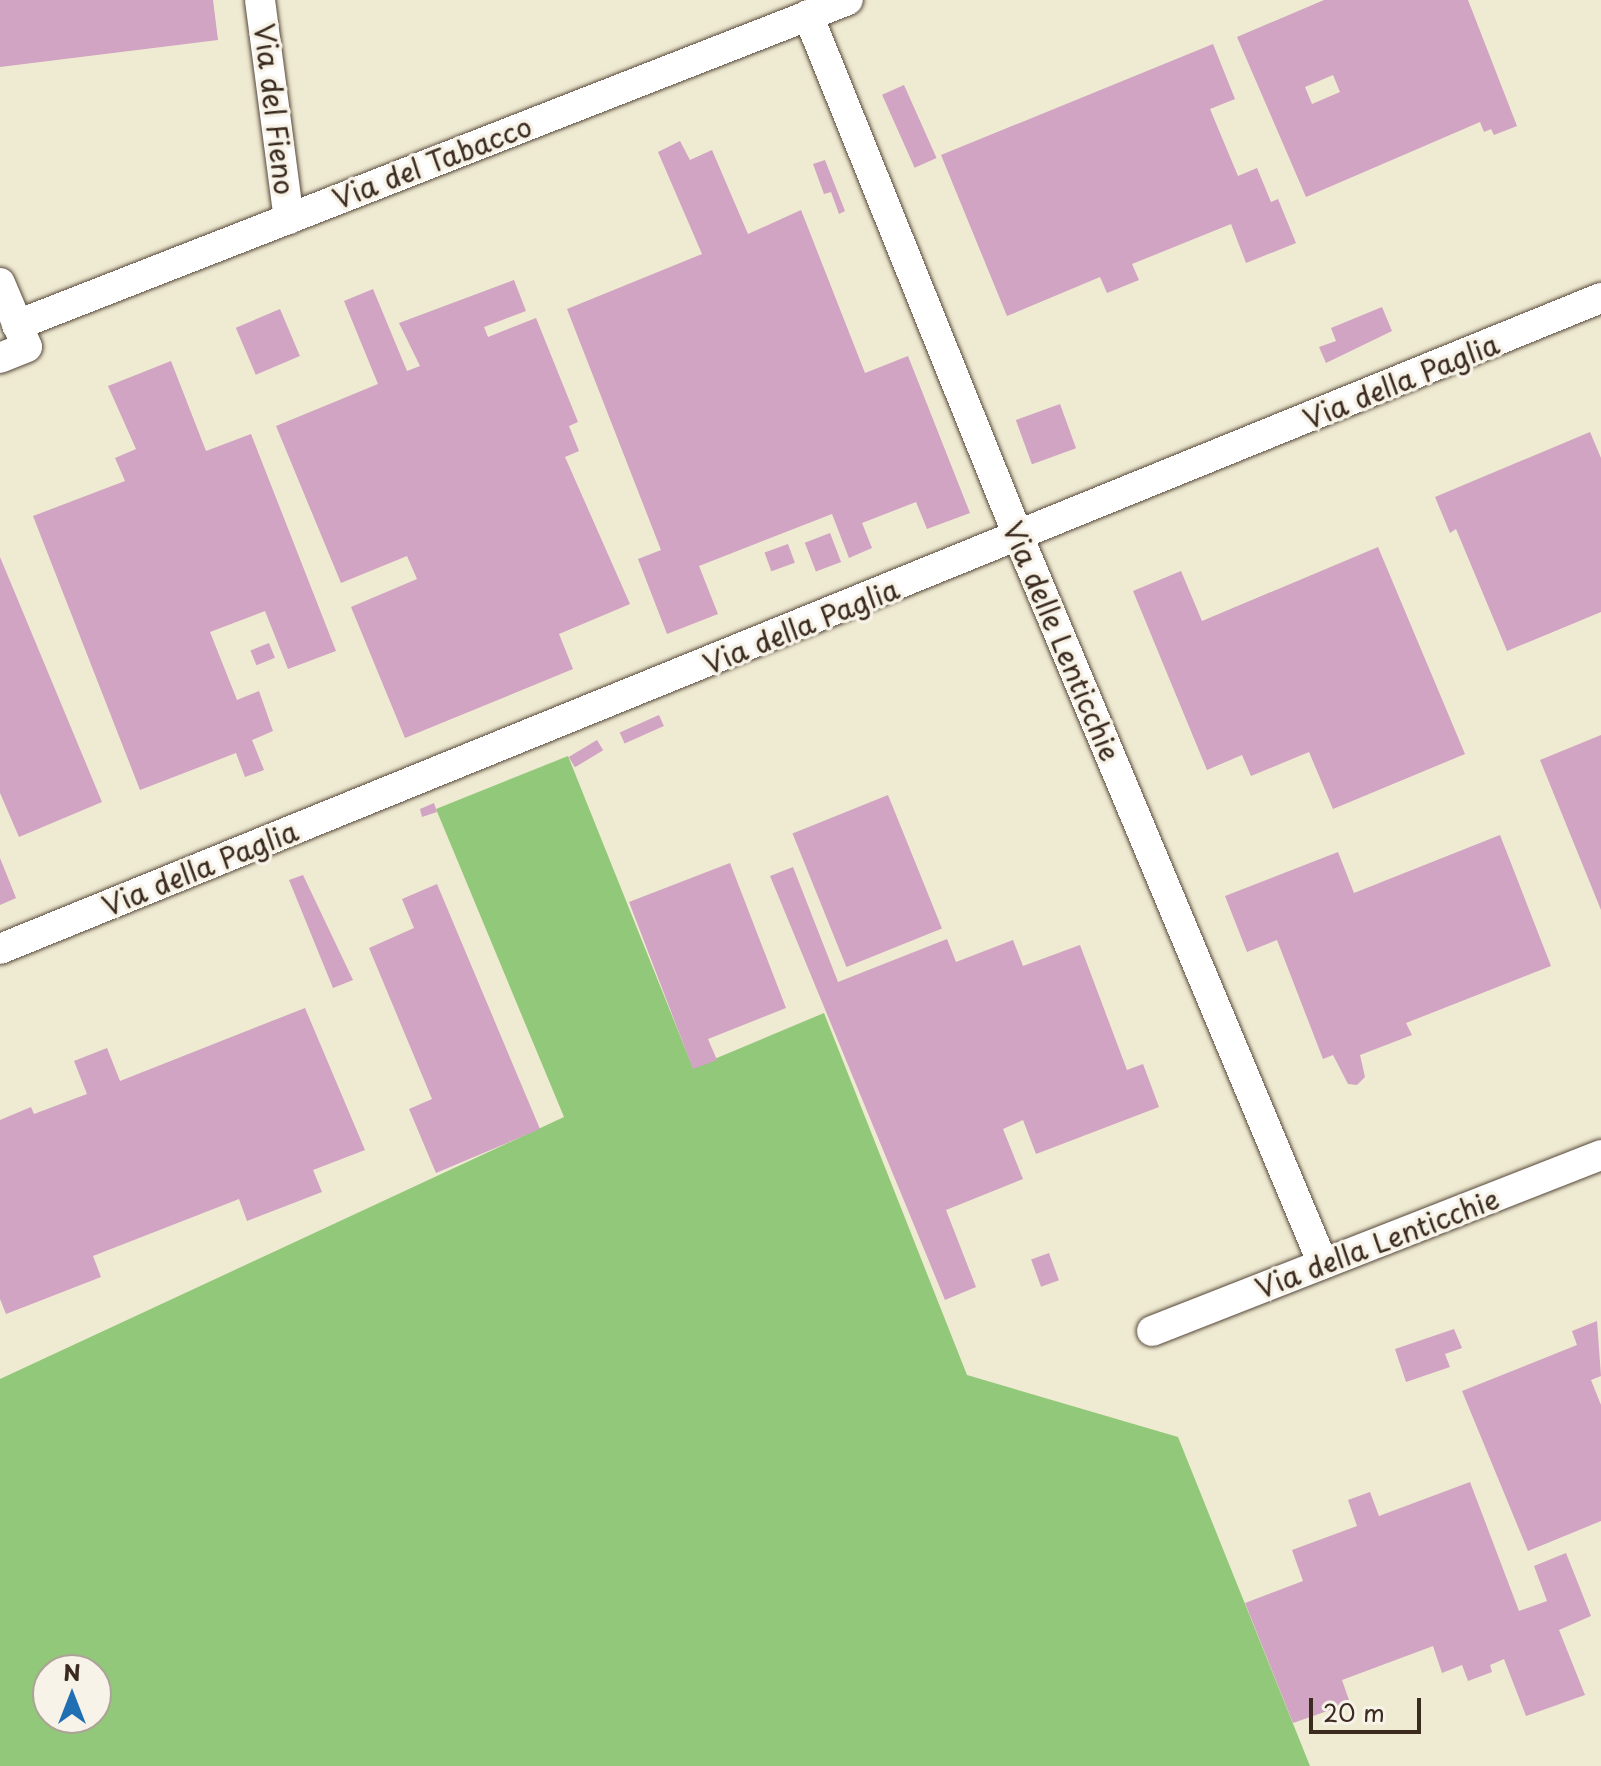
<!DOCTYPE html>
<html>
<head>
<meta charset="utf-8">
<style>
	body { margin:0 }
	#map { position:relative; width:1601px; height:1766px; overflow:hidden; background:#efead2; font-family:"Playpen Sans",sans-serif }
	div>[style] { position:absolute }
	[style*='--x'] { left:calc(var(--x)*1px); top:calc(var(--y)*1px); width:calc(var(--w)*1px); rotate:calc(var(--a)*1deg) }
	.green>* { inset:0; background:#92c87a }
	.building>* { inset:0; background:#d0a4c2; transform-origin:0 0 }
	.roads { filter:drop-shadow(0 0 2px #564739) drop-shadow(0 0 2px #564739) }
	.minor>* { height:30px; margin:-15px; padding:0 15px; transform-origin:15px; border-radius:15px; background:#fff }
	span { translate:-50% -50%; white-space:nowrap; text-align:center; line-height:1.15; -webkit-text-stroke:7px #f7f3e8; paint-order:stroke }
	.street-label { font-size:28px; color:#3b2a1e }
	.north { position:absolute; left:32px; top:1654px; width:80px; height:80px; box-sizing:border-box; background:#f7f3e8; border:2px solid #aca397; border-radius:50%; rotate:0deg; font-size:22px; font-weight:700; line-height:32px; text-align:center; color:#3b2a1e }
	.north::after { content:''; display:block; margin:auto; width:28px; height:36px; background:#1f6fb2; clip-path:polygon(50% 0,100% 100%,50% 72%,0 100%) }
	.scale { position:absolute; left:1309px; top:1698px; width:112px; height:36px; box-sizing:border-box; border:4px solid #3b2a1e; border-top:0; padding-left:10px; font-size:24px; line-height:28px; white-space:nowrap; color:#3b2a1e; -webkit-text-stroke:6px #f7f3e8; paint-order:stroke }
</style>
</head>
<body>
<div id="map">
	<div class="green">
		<i style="clip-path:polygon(evenodd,568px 756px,693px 1068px,824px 1013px,967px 1375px,1178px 1437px,1310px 1766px,0 1766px,0 1379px,564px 1117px,436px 809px,568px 756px,48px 1670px,96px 1670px,96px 1718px,48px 1718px,48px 1670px)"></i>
	</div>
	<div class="building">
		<i style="clip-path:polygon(0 0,213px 0,218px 40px,0 67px)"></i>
		<i style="clip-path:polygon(evenodd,1324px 0,1468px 0,1517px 126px,1494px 135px,1491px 129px,1484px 132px,1480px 122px,1306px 197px,1237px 37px,1324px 0,1333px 75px,1340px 92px,1312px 104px,1305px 87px,1333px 75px)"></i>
		<i style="clip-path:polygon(1213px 44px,1235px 99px,1210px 109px,1238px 176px,1257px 168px,1271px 202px,1278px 199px,1296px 243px,1246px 263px,1231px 224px,1132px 264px,1139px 280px,1107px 293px,1100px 277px,1007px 316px,941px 155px)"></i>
		<i style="left:904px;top:85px;width:80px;height:24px;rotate:66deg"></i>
		<i style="clip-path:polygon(680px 141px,690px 160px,712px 150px,748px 234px,801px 210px,865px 373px,908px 356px,970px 513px,927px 529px,916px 502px,862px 523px,872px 548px,849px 558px,832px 514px,699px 566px,718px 614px,667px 634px,638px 559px,661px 550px,567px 309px,702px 254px,658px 152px)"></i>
		<i style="clip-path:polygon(825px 160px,845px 211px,839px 214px,831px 192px,824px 194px,813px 164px)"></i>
		<i style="clip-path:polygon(514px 280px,526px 311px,484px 327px,488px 337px,536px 318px,578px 422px,569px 426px,579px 451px,565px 457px,630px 604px,559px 634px,573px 669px,405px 738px,351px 607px,417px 579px,407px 556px,341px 583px,276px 426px,378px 384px,344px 301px,373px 289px,407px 371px,420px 366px,399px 323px)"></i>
		<i style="clip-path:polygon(1382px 307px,1392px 331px,1326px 363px,1319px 347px,1336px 341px,1331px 328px)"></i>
		<i style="left:280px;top:309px;width:51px;height:48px;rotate:67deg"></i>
		<i style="clip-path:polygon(171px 361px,206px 451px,251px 434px,336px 651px,288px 669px,265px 611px,210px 632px,237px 700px,259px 691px,273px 731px,252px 740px,264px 770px,245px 777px,236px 753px,140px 790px,33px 516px,125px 481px,115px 458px,136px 449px,108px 386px)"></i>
		<i style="left:1060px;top:404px;width:47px;height:47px;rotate:70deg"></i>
		<i style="clip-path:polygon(1590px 432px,1601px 458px,1601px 612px,1507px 651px,1456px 529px,1450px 533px,1435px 497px)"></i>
		<i style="left:830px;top:533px;width:31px;height:27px;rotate:69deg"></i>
		<i style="left:788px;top:544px;width:20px;height:25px;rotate:70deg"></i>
		<i style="clip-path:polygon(1378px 547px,1465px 754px,1333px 809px,1309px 752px,1251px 776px,1242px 755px,1207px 770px,1133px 591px,1181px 571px,1202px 621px)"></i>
		<i style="clip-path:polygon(0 557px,102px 802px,19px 837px,0 793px)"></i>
		<i style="left:269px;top:643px;width:16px;height:20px;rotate:68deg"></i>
		<i style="left:659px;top:715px;width:12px;height:43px;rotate:66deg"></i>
		<i style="clip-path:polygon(1601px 735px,1601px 910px,1540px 760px)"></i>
		<i style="left:597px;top:740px;width:12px;height:33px;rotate:59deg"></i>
		<i style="left:888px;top:795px;width:144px;height:103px;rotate:68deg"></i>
		<i style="clip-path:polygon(434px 803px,437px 812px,422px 817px,420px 809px)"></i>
		<i style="clip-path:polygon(1500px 835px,1551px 966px,1406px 1023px,1412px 1035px,1360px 1055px,1365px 1077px,1357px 1085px,1348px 1084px,1333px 1055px,1323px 1059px,1277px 940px,1247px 952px,1225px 896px,1338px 852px,1354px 893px)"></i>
		<i style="clip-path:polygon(0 858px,16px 898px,0 905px)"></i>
		<i style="clip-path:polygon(730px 863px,786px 1008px,708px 1039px,717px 1060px,693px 1069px,629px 902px)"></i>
		<i style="clip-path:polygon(793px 867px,838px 982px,947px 939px,956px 962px,1013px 940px,1023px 966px,1080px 945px,1127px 1070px,1143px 1064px,1159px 1107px,1036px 1154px,1023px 1120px,1003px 1129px,1023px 1179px,946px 1210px,976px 1287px,945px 1300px,770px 876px)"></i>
		<i style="clip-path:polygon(303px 875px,353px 980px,333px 988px,289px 880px)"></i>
		<i style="clip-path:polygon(437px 884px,540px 1129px,436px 1173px,409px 1109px,432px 1099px,369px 948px,414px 928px,402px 899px)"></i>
		<i style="clip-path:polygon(305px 1008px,365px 1150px,313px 1170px,322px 1192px,247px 1221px,239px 1199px,93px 1256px,101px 1277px,6px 1314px,0 1299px,0 1120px,31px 1107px,34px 1114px,87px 1094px,74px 1061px,107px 1048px,120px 1081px)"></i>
		<i style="left:1049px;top:1253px;width:29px;height:19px;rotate:70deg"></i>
		<i style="clip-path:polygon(1597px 1321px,1601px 1376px,1591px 1380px,1601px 1405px,1601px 1521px,1528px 1551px,1462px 1391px,1577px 1345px,1572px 1331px)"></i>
		<i style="clip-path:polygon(1454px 1329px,1462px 1348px,1445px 1354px,1450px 1367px,1406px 1382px,1395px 1349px)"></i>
		<i style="clip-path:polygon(1470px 1482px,1519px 1611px,1547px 1601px,1534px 1566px,1566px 1553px,1591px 1616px,1559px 1630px,1585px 1695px,1526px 1716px,1504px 1659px,1490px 1665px,1492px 1672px,1468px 1681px,1462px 1665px,1442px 1673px,1433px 1646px,1342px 1680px,1350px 1703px,1293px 1723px,1245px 1603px,1303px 1581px,1292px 1550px,1357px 1526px,1348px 1500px,1370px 1492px,1379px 1516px)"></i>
	</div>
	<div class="roads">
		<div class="minor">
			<i style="--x:260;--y:0;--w:221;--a:82.5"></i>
			<i style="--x:808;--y:15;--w:564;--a:68.03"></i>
			<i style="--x:1019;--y:538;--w:787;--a:67.28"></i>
			<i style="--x:0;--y:283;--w:69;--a:67.1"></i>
			<i style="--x:27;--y:347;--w:29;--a:158"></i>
			<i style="--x:17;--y:325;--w:892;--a:-21.36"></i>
			<i style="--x:0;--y:949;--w:1728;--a:-22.13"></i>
			<i style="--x:1152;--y:1331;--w:482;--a:-21.4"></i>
		</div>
	</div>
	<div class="street-label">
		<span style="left:275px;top:109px;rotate:83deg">Via del Fieno</span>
		<span style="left:432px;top:162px;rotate:-21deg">Via del Tabacco</span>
		<span style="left:1401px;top:381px;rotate:-22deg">Via della Paglia</span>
		<span style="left:801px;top:626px;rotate:-22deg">Via della Paglia</span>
		<span style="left:1062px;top:641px;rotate:67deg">Via delle Lenticchie</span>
		<span style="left:200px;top:868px;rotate:-22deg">Via della Paglia</span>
		<span style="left:1377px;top:1243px;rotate:-21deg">Via della Lenticchie</span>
	</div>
	<div class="north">N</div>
	<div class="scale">20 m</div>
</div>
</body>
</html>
